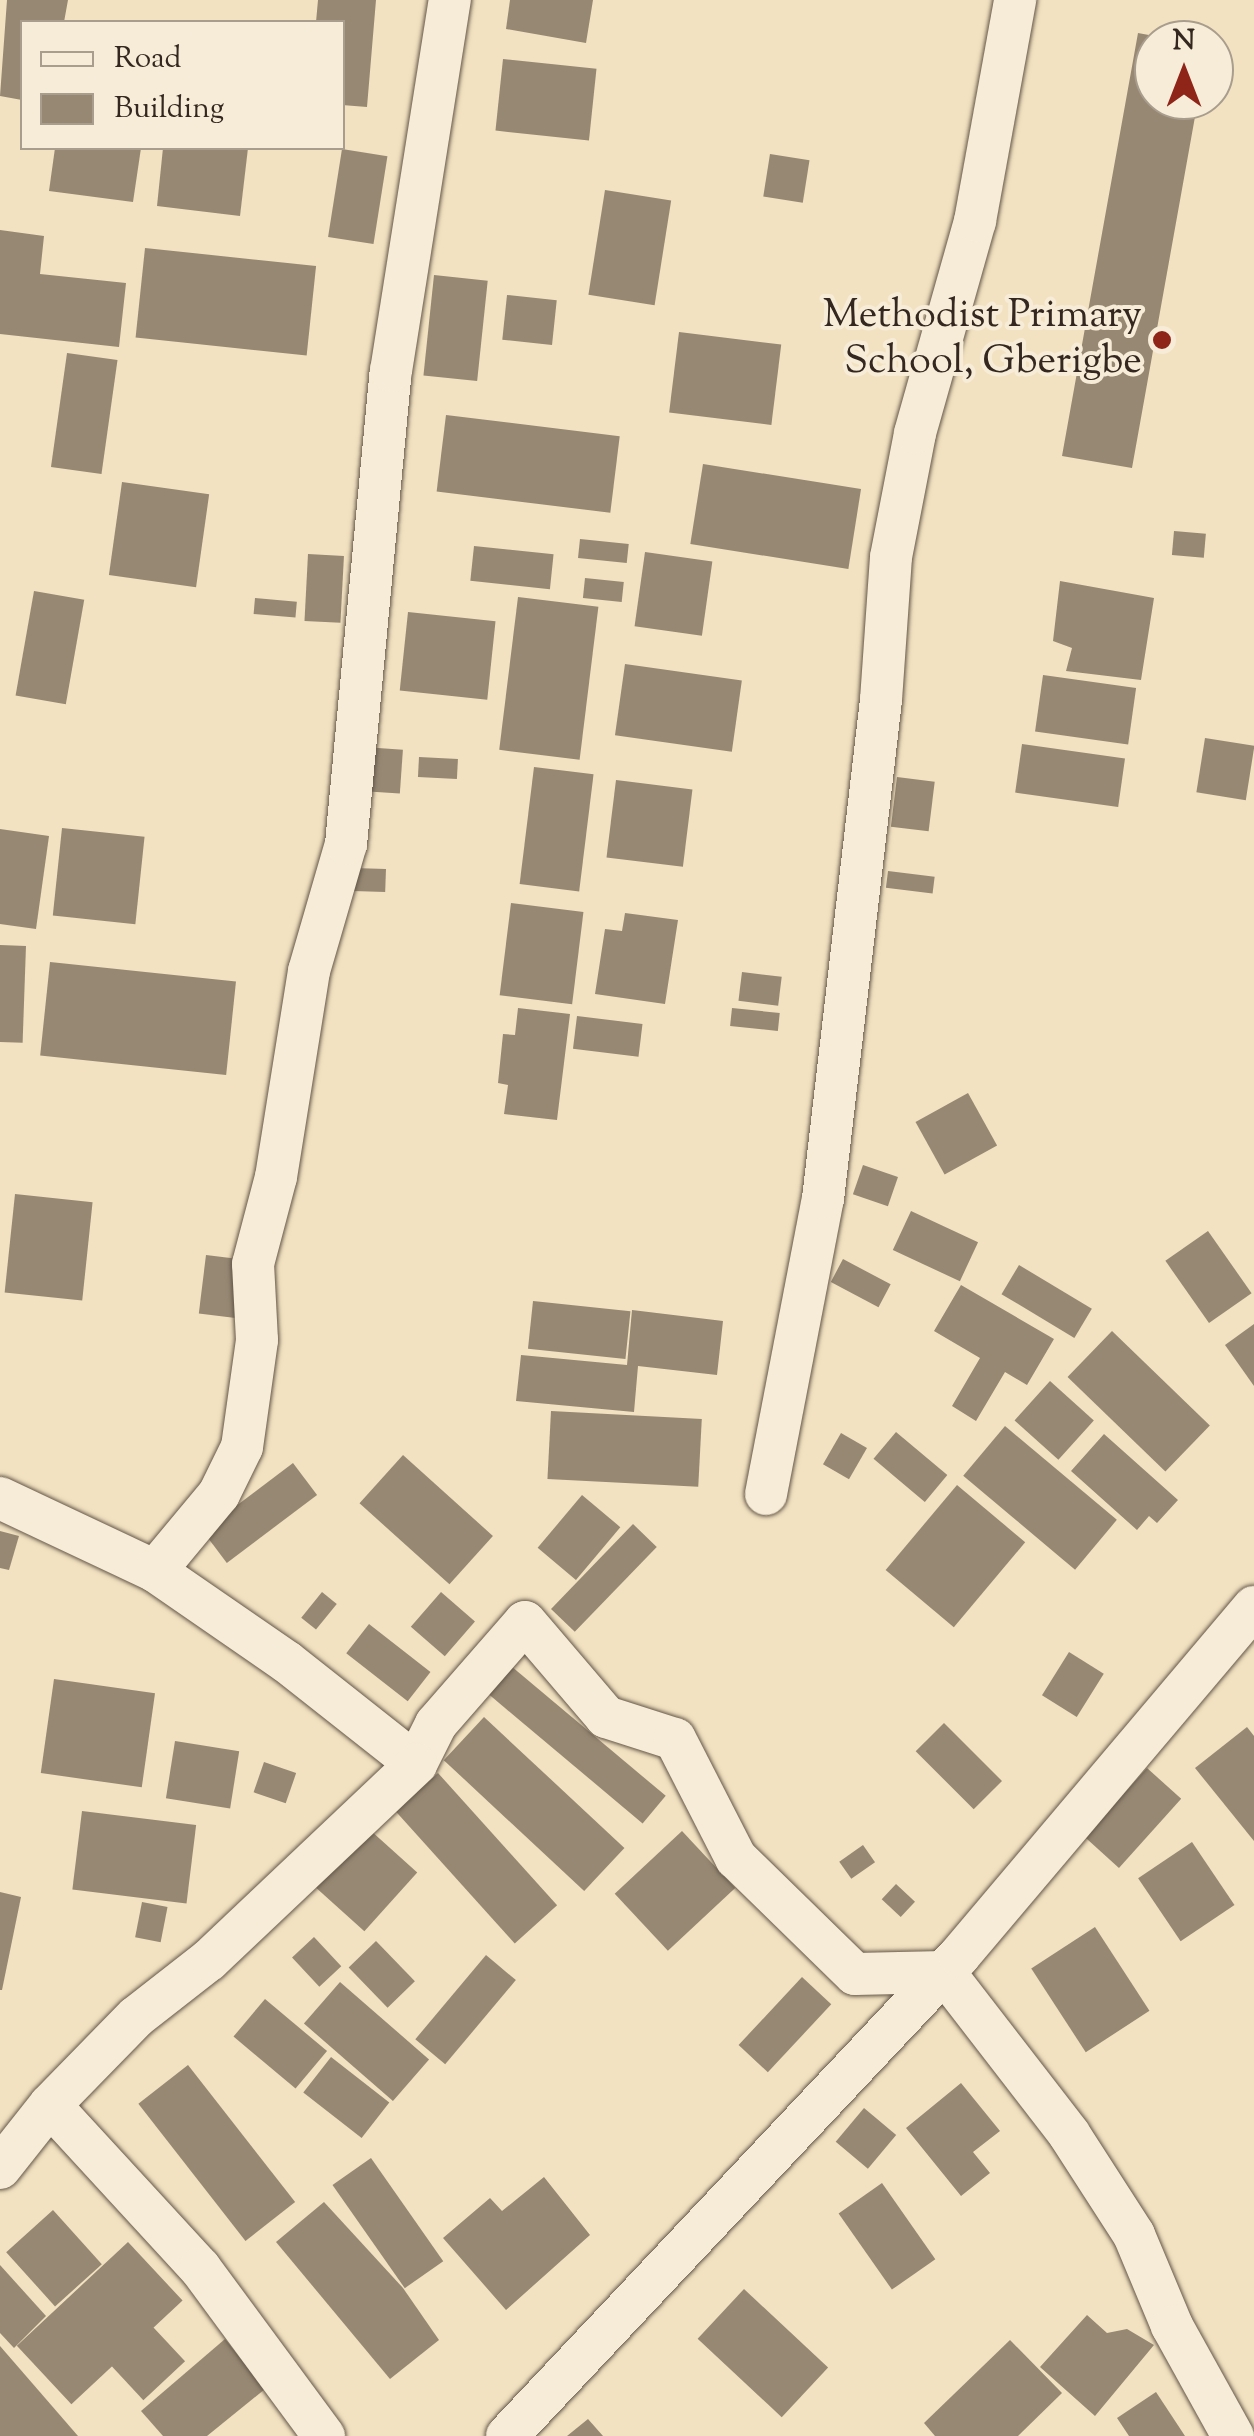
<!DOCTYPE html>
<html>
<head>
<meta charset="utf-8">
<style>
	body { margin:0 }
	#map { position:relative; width:1254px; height:2436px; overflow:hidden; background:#f2e2c1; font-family:"Sorts Mill Goudy",serif }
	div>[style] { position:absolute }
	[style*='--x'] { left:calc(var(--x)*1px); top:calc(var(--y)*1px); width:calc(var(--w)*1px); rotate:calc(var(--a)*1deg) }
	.building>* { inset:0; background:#968873; transform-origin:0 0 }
	.roads { filter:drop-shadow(0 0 2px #635648) drop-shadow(0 0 2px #635648) }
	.minor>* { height:42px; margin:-21px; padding:0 21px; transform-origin:21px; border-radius:21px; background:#f7ecd7 }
	.dots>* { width:28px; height:28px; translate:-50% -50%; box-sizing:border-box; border:5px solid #f7ecd7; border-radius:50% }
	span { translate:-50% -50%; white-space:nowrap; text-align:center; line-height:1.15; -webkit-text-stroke:8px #f7ecd7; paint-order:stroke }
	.poi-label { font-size:40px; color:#33271f }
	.right { translate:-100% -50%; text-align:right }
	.legend { position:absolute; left:20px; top:20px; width:325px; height:130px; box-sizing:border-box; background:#f7ecd7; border:2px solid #a99d8d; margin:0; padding:12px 18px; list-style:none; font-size:30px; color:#33271f }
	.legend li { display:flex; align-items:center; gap:20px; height:50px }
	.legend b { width:50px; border:2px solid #a99d8d }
	.north { position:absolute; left:1134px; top:20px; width:100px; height:100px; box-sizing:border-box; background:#f7ecd7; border:2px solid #a99d8d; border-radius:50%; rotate:0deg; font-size:28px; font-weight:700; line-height:40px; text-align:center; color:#33271f }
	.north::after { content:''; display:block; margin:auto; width:35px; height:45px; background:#8f2418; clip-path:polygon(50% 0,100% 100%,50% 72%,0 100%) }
</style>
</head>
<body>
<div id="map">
	<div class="building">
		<i style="clip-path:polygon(7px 0,68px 0,64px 22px,22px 22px,22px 100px,0 96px)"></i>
		<i style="clip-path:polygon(318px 0,376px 0,367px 107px,342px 105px,342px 22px,316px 22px)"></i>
		<i style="clip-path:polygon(510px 0,593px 0,586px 43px,506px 29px)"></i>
		<i style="clip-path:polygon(1138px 33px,1165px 38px,1154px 40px,1154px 100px,1198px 100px,1132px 468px,1062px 456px)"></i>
		<i style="left:503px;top:59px;width:94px;height:72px;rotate:6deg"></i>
		<i style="clip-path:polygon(55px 148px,141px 148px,133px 202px,49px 191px)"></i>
		<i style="clip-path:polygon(163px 148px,248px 148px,240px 216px,157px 206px)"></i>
		<i style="left:342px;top:149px;width:46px;height:89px;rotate:9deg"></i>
		<i style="left:770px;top:154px;width:40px;height:43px;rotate:9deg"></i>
		<i style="left:605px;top:190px;width:67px;height:106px;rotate:9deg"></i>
		<i style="clip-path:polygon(0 230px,44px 236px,40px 274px,126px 283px,119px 347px,0 334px)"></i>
		<i style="left:145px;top:248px;width:172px;height:90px;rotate:6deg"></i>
		<i style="left:434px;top:275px;width:54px;height:101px;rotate:6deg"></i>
		<i style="left:507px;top:295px;width:50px;height:45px;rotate:6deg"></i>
		<i style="left:679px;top:332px;width:103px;height:81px;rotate:7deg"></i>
		<i style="left:67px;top:353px;width:51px;height:115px;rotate:8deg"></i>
		<i style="left:446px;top:415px;width:175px;height:77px;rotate:7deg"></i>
		<i style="left:703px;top:464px;width:160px;height:81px;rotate:9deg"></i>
		<i style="left:122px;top:482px;width:88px;height:94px;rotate:8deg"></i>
		<i style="left:1174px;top:531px;width:32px;height:24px;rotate:5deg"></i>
		<i style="left:580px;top:539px;width:49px;height:19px;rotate:6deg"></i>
		<i style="left:474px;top:546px;width:80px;height:35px;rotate:6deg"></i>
		<i style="left:645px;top:552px;width:68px;height:75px;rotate:8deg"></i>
		<i style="left:308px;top:554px;width:36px;height:67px;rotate:3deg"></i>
		<i style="left:585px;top:578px;width:39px;height:20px;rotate:6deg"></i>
		<i style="clip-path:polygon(1060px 581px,1154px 598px,1141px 680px,1066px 671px,1072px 648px,1053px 641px)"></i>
		<i style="left:34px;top:591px;width:51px;height:106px;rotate:10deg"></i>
		<i style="left:518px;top:597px;width:81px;height:154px;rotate:7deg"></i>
		<i style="left:255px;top:598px;width:42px;height:16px;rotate:5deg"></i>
		<i style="left:408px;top:612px;width:88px;height:79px;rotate:6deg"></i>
		<i style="left:625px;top:664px;width:118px;height:72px;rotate:8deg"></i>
		<i style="left:1043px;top:675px;width:94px;height:57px;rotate:8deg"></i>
		<i style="left:1205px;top:738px;width:50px;height:55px;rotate:9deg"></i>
		<i style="left:1022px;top:744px;width:104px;height:49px;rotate:8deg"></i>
		<i style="left:364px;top:747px;width:39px;height:44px;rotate:4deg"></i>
		<i style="left:419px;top:757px;width:39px;height:20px;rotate:3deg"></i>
		<i style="left:534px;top:767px;width:60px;height:118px;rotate:7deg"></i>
		<i style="left:897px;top:777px;width:38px;height:50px;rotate:7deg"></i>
		<i style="left:616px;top:780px;width:77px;height:78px;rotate:7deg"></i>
		<i style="left:62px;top:828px;width:83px;height:88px;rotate:6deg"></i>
		<i style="clip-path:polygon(0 829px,49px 836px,36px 929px,0 924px)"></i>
		<i style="left:354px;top:868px;width:32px;height:23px;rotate:2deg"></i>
		<i style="left:888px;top:871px;width:47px;height:17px;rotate:7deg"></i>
		<i style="left:511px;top:903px;width:73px;height:93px;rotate:7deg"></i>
		<i style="clip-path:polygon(625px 913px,678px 920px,665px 1004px,595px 994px,605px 929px,622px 931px)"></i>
		<i style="left:0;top:945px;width:26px;height:97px;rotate:2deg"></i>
		<i style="left:50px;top:962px;width:187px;height:94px;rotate:6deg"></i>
		<i style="left:742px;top:972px;width:40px;height:29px;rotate:7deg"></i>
		<i style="clip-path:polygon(518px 1008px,570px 1014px,557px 1120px,504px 1114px,508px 1085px,498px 1083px,503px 1034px,515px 1035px)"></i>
		<i style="left:732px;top:1008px;width:48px;height:18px;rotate:6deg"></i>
		<i style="left:577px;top:1016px;width:66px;height:33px;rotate:7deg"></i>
		<i style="left:968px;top:1093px;width:60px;height:60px;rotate:61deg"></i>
		<i style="left:863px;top:1165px;width:37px;height:31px;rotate:19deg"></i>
		<i style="left:15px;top:1194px;width:78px;height:99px;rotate:6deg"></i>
		<i style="left:911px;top:1211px;width:74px;height:43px;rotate:25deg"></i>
		<i style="left:1208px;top:1231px;width:76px;height:52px;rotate:55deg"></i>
		<i style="left:206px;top:1255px;width:41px;height:59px;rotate:7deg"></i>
		<i style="left:843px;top:1259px;width:54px;height:26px;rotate:28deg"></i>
		<i style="left:1019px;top:1265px;width:85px;height:34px;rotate:31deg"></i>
		<i style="clip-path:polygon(961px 1285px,1054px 1339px,1027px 1385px,1005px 1372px,976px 1421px,952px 1406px,980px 1358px,934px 1331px)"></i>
		<i style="left:533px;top:1301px;width:98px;height:48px;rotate:6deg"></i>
		<i style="clip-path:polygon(632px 1310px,723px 1321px,717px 1375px,638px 1366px,634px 1412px,516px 1401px,521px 1355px,627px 1365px)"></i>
		<i style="clip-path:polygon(1254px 1324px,1254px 1386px,1225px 1345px)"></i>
		<i style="left:1112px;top:1331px;width:136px;height:64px;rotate:44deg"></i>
		<i style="left:1050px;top:1381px;width:59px;height:53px;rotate:42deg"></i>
		<i style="left:551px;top:1411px;width:151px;height:68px;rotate:3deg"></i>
		<i style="left:1005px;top:1426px;width:146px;height:65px;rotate:40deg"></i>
		<i style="left:896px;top:1432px;width:67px;height:35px;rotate:40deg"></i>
		<i style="left:841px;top:1433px;width:30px;height:36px;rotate:30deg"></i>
		<i style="clip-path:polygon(1104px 1434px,1178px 1500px,1157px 1523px,1149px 1516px,1137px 1530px,1071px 1471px)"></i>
		<i style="left:403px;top:1455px;width:121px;height:65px;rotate:42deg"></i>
		<i style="left:293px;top:1463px;width:40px;height:113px;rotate:53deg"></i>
		<i style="left:957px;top:1485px;width:89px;height:111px;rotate:40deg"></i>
		<i style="left:582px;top:1495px;width:50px;height:69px;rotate:40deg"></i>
		<i style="left:633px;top:1524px;width:33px;height:118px;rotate:44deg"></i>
		<i style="clip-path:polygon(0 1531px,19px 1536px,9px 1570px,0 1568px)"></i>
		<i style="left:322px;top:1592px;width:19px;height:33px;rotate:39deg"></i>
		<i style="left:441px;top:1592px;width:45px;height:46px;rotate:41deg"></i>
		<i style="left:369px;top:1624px;width:78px;height:37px;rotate:38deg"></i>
		<i style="left:1069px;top:1652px;width:41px;height:51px;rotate:32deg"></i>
		<i style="left:511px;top:1666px;width:202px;height:36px;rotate:40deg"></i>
		<i style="left:54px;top:1679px;width:102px;height:95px;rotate:8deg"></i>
		<i style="left:484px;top:1717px;width:192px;height:59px;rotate:43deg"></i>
		<i style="left:944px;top:1723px;width:82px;height:40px;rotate:45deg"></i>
		<i style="clip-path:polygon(1247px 1727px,1254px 1736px,1254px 1841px,1195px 1768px)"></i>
		<i style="left:175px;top:1741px;width:65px;height:58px;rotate:9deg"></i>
		<i style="left:264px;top:1762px;width:34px;height:32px;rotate:19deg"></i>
		<i style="left:1147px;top:1768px;width:46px;height:93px;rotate:42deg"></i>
		<i style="left:438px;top:1773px;width:178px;height:57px;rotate:48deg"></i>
		<i style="left:82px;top:1811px;width:115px;height:79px;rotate:7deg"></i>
		<i style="left:360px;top:1821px;width:77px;height:79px;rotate:42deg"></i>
		<i style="left:682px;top:1831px;width:78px;height:92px;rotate:47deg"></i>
		<i style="left:1192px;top:1842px;width:76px;height:65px;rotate:56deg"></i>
		<i style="left:863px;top:1845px;width:21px;height:29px;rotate:55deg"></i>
		<i style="left:896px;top:1884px;width:26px;height:21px;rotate:43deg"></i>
		<i style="clip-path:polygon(0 1892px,21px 1897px,2px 1990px,0 1990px)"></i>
		<i style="left:142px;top:1902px;width:26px;height:36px;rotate:11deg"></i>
		<i style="left:1095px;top:1927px;width:100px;height:76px;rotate:57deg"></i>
		<i style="left:314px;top:1937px;width:40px;height:30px;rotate:47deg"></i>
		<i style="left:376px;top:1941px;width:56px;height:38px;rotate:46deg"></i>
		<i style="left:486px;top:1955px;width:39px;height:110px;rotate:40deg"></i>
		<i style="left:802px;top:1977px;width:40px;height:93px;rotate:43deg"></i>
		<i style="left:340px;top:1982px;width:118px;height:55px;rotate:41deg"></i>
		<i style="left:265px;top:1999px;width:81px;height:49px;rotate:40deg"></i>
		<i style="left:331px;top:2057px;width:74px;height:45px;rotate:38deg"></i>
		<i style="left:188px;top:2065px;width:174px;height:63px;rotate:52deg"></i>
		<i style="clip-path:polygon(961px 2083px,1000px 2131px,973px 2152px,990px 2173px,961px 2196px,906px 2128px)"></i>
		<i style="left:864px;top:2108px;width:42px;height:44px;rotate:40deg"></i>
		<i style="left:371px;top:2158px;width:126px;height:47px;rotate:55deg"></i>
		<i style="clip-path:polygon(544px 2177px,590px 2235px,506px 2310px,443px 2238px,490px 2198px,502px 2211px)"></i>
		<i style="left:882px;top:2183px;width:93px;height:53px;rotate:55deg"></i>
		<i style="clip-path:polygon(324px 2202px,403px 2288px,439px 2340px,390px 2379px,276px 2242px)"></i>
		<i style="left:53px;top:2210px;width:73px;height:63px;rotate:48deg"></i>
		<i style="left:128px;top:2242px;width:80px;height:152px;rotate:47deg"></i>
		<i style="clip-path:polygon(0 2265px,46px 2316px,14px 2348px,0 2333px)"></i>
		<i style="left:744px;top:2289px;width:115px;height:68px;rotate:43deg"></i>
		<i style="clip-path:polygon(1087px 2315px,1107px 2333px,1127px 2329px,1154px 2345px,1095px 2416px,1040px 2367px)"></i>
		<i style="left:153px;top:2327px;width:47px;height:57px;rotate:47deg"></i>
		<i style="clip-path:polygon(225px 2339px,265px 2389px,207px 2436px,163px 2436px,141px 2411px)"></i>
		<i style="clip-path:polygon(1010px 2340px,1062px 2393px,1018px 2436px,935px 2436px,924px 2423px)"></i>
		<i style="clip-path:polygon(0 2346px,78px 2436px,0 2436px)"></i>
		<i style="clip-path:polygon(1156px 2392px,1185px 2436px,1129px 2436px,1117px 2418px)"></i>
		<i style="clip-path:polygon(588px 2419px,603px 2436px,567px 2436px)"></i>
	</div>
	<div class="roads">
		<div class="minor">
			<i style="--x:766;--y:1494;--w:300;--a:-79.1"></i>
			<i style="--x:823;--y:1199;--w:502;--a:-83.37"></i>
			<i style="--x:881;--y:700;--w:143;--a:-86"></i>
			<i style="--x:891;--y:557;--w:126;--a:-79"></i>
			<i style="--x:915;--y:433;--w:220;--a:-74.2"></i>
			<i style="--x:975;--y:221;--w:225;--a:-79.7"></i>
			<i style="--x:0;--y:1498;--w:171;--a:25.2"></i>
			<i style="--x:155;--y:1571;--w:160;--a:34.6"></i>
			<i style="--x:287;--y:1662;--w:164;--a:38.3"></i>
			<i style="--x:416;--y:1764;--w:45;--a:-63.4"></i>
			<i style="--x:436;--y:1724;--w:135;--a:-48.9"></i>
			<i style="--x:525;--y:1622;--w:125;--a:49.5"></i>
			<i style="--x:606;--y:1717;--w:72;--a:17.7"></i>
			<i style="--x:675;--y:1739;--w:134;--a:62.9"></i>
			<i style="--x:736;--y:1858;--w:166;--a:44.3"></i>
			<i style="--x:855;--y:1974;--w:89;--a:-1.3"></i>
			<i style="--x:155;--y:1571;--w:100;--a:-50.3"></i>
			<i style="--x:219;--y:1494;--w:52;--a:-63.9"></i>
			<i style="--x:242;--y:1447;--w:108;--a:-82"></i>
			<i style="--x:257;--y:1340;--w:76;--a:-93"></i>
			<i style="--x:253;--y:1264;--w:90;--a:-75.2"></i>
			<i style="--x:276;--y:1177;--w:209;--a:-80.9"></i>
			<i style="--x:309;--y:971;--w:132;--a:-73.8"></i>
			<i style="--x:346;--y:844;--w:475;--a:-84.6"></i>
			<i style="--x:391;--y:371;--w:376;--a:-81"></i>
			<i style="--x:944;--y:1972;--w:205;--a:52.3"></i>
			<i style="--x:1069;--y:2134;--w:120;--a:57.2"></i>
			<i style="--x:1134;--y:2235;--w:99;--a:67.3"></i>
			<i style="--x:1172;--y:2326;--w:126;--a:61"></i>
			<i style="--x:50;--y:2105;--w:222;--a:47.4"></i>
			<i style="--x:200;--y:2268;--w:209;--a:53.6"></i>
			<i style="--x:0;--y:2168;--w:80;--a:-51.6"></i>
			<i style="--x:50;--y:2105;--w:123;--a:-45.7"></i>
			<i style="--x:136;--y:2017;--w:93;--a:-38"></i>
			<i style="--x:209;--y:1960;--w:285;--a:-43.4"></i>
			<i style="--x:507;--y:2436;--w:659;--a:-46.72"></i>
			<i style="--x:959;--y:1956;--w:457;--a:-49.8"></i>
		</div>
	</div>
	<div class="dots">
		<i style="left:1162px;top:340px;background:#8f2418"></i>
	</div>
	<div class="poi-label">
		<span class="right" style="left:1142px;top:340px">Methodist Primary<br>School, Gberigbe</span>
	</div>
	<ul class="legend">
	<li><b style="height:12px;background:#f7ecd7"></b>Road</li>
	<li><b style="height:28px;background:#968873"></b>Building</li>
	</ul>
	<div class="north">N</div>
</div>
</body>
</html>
